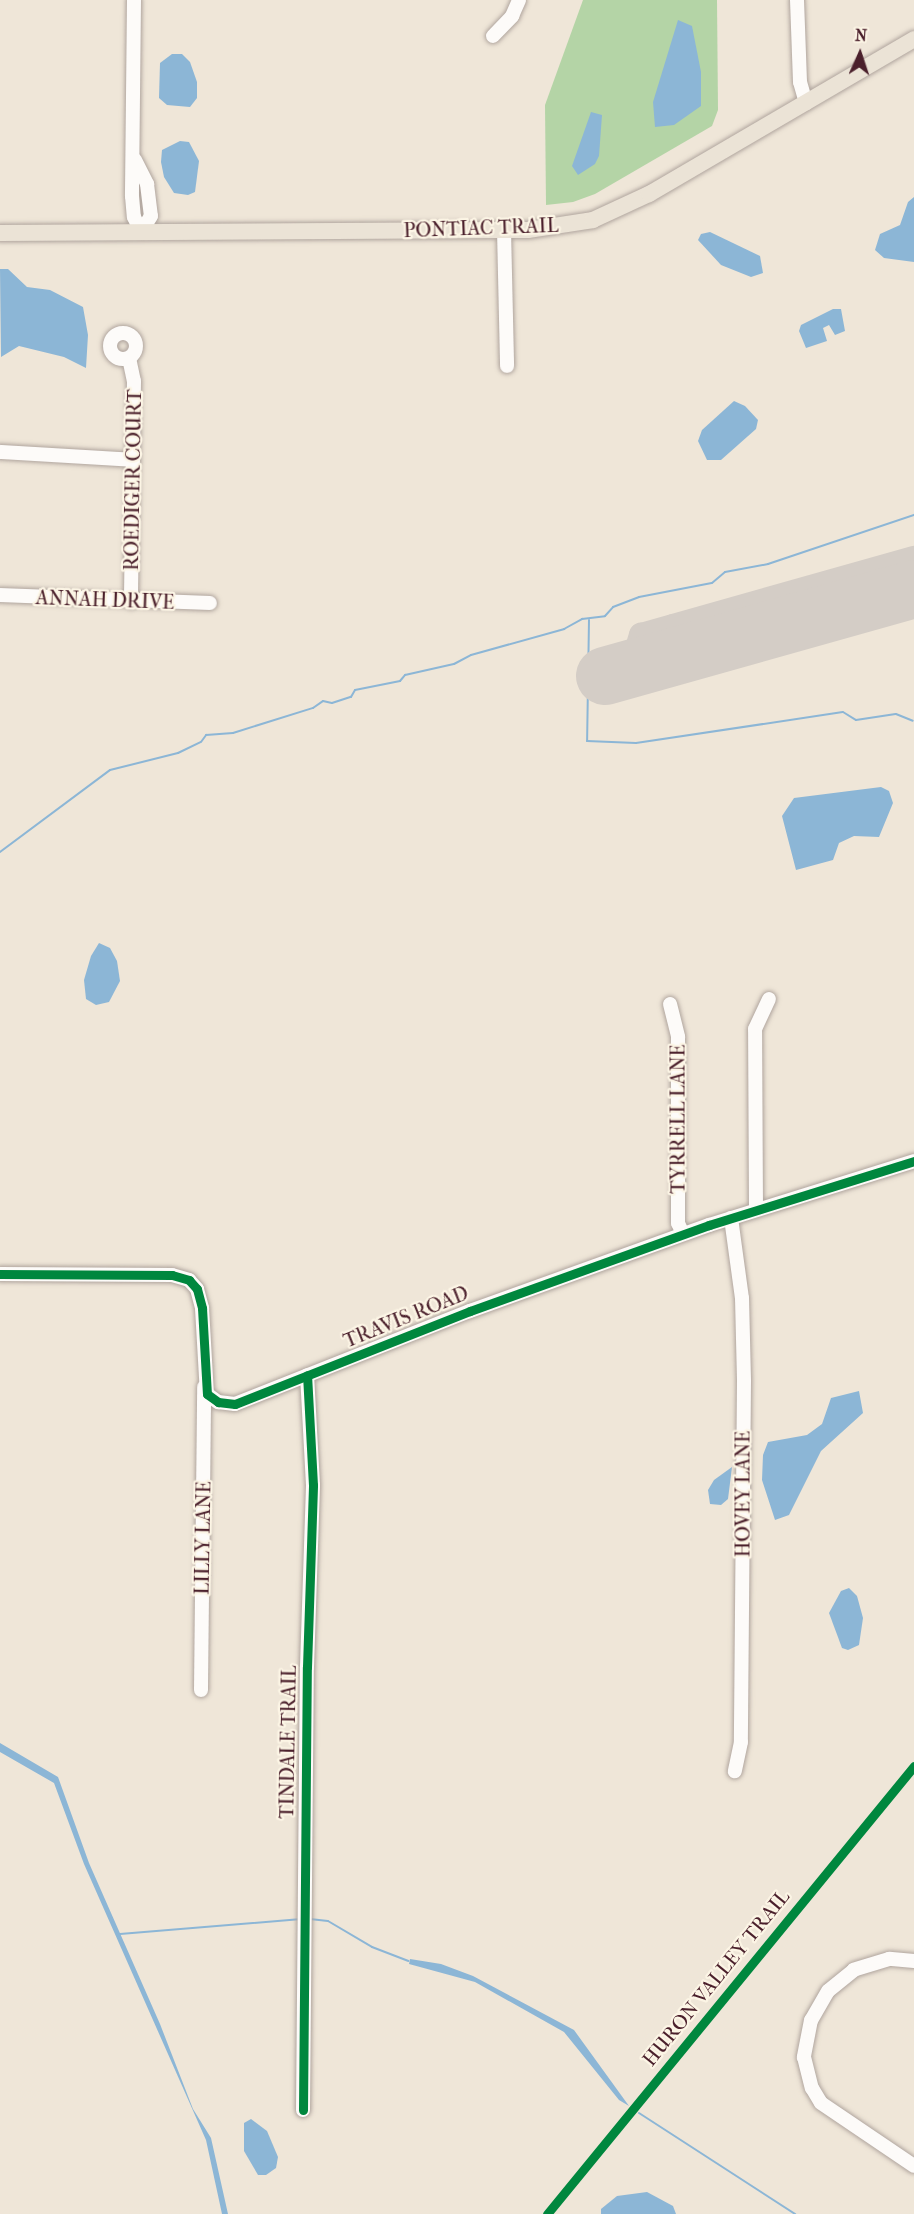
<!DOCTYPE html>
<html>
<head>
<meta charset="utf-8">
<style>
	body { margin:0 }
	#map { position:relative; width:914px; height:2214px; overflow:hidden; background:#efe6d8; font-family:"IM FELL French Canon",serif }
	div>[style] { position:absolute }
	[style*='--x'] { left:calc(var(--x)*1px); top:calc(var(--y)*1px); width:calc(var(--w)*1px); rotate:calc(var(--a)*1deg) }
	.green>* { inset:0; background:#b4d4a6 }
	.water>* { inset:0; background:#8cb6d6 }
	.stream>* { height:2px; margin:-1px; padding:0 1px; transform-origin:1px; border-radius:1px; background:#8cb6d6 }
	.taxiway>* { height:24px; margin:-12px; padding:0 12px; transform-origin:12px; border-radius:12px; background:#d4cdc6 }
	.runway>* { height:58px; margin:-29px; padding:0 29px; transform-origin:29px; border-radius:29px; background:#d4cdc6 }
	.roads { filter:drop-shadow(0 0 2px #b0a59e) drop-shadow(0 0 2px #b0a59e) }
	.minor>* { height:14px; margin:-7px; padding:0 7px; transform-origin:7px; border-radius:7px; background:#fdfbf9 }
	.minor>.ring { margin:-7px; padding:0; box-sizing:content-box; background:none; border:14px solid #fdfbf9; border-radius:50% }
	.major>* { height:16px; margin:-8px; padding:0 8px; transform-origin:8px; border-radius:8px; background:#ebe3d6 }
	.cycleway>* { height:9px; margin:-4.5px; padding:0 4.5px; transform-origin:4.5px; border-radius:4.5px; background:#00873e }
	span { translate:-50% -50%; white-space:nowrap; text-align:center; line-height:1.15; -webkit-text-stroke:4.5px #fcf5e5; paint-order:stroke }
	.street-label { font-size:20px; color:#4a1f2b }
	.north { position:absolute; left:830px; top:24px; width:60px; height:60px; -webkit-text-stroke:4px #fcf5e5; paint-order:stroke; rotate:3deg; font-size:16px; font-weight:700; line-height:24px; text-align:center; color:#4a1f2b }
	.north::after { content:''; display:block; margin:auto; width:21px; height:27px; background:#4a1f2b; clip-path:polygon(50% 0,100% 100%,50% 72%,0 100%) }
</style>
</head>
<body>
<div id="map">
	<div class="green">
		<i style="clip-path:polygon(583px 0,717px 0,718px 110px,712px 126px,595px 194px,573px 202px,546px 205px,545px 105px)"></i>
	</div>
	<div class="water">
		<i style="clip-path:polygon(678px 20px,692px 26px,701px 72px,701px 106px,674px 125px,655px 127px,653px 102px)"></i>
		<i style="clip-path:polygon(172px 54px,182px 54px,190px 62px,197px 82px,197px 98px,190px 107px,167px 105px,159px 98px,160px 63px)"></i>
		<i style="clip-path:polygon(591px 112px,602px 115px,599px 156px,595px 164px,578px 175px,572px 166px)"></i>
		<i style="clip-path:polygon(180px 141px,189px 142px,199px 161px,195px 192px,188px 195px,174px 193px,164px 177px,161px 162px,162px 150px)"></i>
		<i style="clip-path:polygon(914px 197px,914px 262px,884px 258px,875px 250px,880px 234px,900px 225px,908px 202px)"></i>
		<i style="clip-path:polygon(710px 232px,760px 256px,763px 273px,751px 277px,721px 265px,698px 240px,701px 234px)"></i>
		<i style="clip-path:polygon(0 269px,8px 269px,27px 287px,50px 290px,83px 307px,88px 335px,86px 368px,64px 357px,19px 346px,1px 357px)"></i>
		<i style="clip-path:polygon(833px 309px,841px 309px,845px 331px,835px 335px,829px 325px,823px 328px,827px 341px,806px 348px,799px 331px,801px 325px)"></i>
		<i style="clip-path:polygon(734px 401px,745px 406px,758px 420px,756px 429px,721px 460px,707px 460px,698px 441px,702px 430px)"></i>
		<i style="clip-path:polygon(881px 787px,889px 791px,893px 803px,879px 837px,854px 836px,839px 843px,833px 860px,796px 870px,782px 816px,794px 798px)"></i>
		<i style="clip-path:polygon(99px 943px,110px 948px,117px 961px,120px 981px,109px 1002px,96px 1005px,86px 999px,84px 980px,91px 956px)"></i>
		<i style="clip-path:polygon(859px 1391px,863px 1413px,821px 1451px,789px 1515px,775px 1520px,762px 1480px,763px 1455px,768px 1442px,807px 1435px,822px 1424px,831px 1398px)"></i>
		<i style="clip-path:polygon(732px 1467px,728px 1499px,721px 1505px,710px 1504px,708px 1490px,714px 1480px)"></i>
		<i style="clip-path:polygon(849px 1588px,857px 1596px,863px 1618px,859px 1645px,848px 1650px,842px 1648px,829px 1613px,841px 1591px)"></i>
		<i style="clip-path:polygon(0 1743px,58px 1777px,89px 1863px,160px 2024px,193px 2109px,211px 2138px,228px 2214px,222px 2214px,206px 2140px,84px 1864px,54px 1783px,0 1752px)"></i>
		<i style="clip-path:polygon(410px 1959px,441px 1964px,473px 1976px,574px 2030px,629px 2106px,619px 2100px,564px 2032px,475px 1982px,409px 1964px)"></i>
		<i style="clip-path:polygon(251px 2119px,267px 2131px,278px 2157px,276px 2168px,266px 2175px,258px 2175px,244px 2151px,244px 2123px)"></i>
		<i style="clip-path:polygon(647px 2192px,673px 2206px,676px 2214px,601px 2214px,601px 2209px,617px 2196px)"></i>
	</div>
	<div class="stream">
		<i style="--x:589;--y:620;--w:121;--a:90.9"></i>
		<i style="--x:587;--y:741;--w:49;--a:2.3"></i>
		<i style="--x:636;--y:743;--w:209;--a:-8.5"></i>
		<i style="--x:843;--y:712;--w:15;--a:32"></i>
		<i style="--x:856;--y:720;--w:40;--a:-8.5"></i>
		<i style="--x:896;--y:714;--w:18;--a:22"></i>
		<i style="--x:0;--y:852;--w:137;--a:-36.7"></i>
		<i style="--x:110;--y:770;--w:70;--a:-14"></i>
		<i style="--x:178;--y:753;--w:25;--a:-26"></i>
		<i style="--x:201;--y:742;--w:9;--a:-54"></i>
		<i style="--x:206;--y:735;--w:27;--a:-4"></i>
		<i style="--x:233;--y:733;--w:84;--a:-17.4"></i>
		<i style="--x:313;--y:708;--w:12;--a:-35"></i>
		<i style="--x:323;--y:701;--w:9;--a:13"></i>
		<i style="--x:332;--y:703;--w:20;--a:-18"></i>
		<i style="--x:351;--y:697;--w:8;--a:-60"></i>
		<i style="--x:355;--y:690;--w:46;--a:-11.3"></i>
		<i style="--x:400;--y:681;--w:8;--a:-50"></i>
		<i style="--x:405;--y:675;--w:50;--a:-12.7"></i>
		<i style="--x:454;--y:664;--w:19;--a:-28"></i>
		<i style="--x:471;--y:655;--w:97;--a:-15.6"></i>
		<i style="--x:564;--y:629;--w:21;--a:-29"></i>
		<i style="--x:582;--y:619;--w:23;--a:-7"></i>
		<i style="--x:605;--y:616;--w:12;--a:-48"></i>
		<i style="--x:613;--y:607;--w:28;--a:-21"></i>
		<i style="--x:639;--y:597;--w:74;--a:-10.9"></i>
		<i style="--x:712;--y:583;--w:17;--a:-40"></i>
		<i style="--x:725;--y:572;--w:44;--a:-10.5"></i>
		<i style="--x:768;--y:564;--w:154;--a:-18.6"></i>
		<i style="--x:310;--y:1919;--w:18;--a:6"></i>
		<i style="--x:328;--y:1921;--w:51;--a:30.6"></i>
		<i style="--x:372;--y:1947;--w:39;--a:21"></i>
		<i style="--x:120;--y:1934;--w:182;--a:-4.7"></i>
		<i style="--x:639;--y:2113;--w:186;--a:32.9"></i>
	</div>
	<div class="taxiway">
		<i style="--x:673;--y:626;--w:30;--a:75"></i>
		<i style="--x:640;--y:666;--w:18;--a:-99"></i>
		<i style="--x:637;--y:648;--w:14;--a:-73"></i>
		<i style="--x:641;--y:635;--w:284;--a:-15.8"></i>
	</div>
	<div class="runway">
		<i style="--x:605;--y:676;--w:321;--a:-15.7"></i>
	</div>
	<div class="roads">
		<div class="minor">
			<i style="--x:134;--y:0;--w:196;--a:90.6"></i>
			<i style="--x:132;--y:196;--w:21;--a:85"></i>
			<i style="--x:134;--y:217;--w:17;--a:65"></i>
			<i style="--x:797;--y:0;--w:82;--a:87.9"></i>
			<i style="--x:800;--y:82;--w:22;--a:74"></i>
			<i style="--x:493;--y:36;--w:28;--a:-46"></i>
			<i style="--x:512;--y:16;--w:17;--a:-66"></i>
			<i style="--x:135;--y:160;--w:27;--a:63"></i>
			<i style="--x:147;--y:184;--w:32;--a:83"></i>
			<i style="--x:151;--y:216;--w:19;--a:122"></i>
			<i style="--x:504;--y:230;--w:136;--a:88.7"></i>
			<i class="ring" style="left:110px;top:333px;width:12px;height:12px"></i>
			<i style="--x:129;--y:358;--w:24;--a:78"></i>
			<i style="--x:134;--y:381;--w:221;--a:90.8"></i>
			<i style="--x:0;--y:452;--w:133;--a:3.4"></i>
			<i style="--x:0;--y:595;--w:210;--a:2.2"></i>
			<i style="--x:670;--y:1004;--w:34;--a:76"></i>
			<i style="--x:678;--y:1037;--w:186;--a:90"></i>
			<i style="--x:678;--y:1223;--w:12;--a:66"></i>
			<i style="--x:756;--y:1208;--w:179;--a:-90.3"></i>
			<i style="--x:755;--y:1029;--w:33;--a:-65"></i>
			<i style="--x:731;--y:1218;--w:81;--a:82.2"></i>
			<i style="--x:742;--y:1298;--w:83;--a:88.6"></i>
			<i style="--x:744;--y:1381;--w:361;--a:90.5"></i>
			<i style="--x:741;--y:1742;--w:30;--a:102"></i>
			<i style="--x:0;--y:1274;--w:172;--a:0.3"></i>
			<i style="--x:172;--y:1275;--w:18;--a:16"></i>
			<i style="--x:189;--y:1280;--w:12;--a:48"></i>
			<i style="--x:197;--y:1289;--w:20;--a:75"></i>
			<i style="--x:202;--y:1308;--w:86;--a:86.7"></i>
			<i style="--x:207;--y:1394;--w:14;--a:36"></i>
			<i style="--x:218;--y:1402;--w:17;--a:7"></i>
			<i style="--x:235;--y:1404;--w:253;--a:-21.6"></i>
			<i style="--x:470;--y:1311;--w:254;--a:-19.8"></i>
			<i style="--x:709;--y:1225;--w:215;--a:-17.3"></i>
			<i style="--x:201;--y:1690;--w:303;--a:-89.4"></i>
			<i style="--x:914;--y:1961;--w:25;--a:-175"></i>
			<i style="--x:889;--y:1959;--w:37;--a:163"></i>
			<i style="--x:854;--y:1970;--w:33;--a:141"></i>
			<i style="--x:828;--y:1991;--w:34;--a:120"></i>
			<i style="--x:811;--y:2020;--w:38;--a:101"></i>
			<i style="--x:804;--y:2057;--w:32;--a:76"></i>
			<i style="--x:812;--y:2088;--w:17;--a:59"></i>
			<i style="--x:821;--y:2103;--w:112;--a:34.1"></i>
			<i style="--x:303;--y:2110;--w:443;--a:-89.5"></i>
			<i style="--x:307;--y:1667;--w:182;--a:-88.1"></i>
			<i style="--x:313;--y:1485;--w:110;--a:-93.1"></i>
		</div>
		<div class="major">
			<i style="--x:0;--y:233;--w:528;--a:-0.33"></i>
			<i style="--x:528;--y:230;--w:66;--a:-8.7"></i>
			<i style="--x:593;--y:220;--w:62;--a:-24.9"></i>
			<i style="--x:649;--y:194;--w:307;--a:-30.3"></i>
		</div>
	</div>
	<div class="cycleway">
		<i style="--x:0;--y:1274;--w:172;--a:0.3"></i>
		<i style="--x:172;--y:1275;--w:18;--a:16"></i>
		<i style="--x:189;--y:1280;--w:12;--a:48"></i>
		<i style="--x:197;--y:1289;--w:20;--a:75"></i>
		<i style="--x:202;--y:1308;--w:86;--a:86.7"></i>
		<i style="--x:207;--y:1394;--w:14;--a:36"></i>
		<i style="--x:218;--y:1402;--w:17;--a:7"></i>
		<i style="--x:235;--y:1404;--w:253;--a:-21.6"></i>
		<i style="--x:470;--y:1311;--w:254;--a:-19.8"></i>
		<i style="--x:709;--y:1225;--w:215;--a:-17.3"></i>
		<i style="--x:303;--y:2110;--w:443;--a:-89.5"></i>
		<i style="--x:307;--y:1667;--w:182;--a:-88.1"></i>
		<i style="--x:313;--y:1485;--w:110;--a:-93.1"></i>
		<i style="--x:547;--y:2214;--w:579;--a:-50.68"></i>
	</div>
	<div class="street-label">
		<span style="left:481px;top:228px;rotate:-2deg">PONTIAC TRAIL</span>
		<span style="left:133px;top:480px;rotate:-89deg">ROEDIGER COURT</span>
		<span style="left:105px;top:600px;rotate:2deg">ANNAH DRIVE</span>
		<span style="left:678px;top:1119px;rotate:-90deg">TYRRELL LANE</span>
		<span style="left:406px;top:1317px;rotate:-22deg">TRAVIS ROAD</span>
		<span style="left:743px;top:1494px;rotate:-90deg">HOVEY LANE</span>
		<span style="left:203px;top:1538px;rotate:-89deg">LILLY LANE</span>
		<span style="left:288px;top:1742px;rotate:-89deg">TINDALE TRAIL</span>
		<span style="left:716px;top:1978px;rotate:-51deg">HURON VALLEY TRAIL</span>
	</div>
	<div class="north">N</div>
</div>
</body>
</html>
